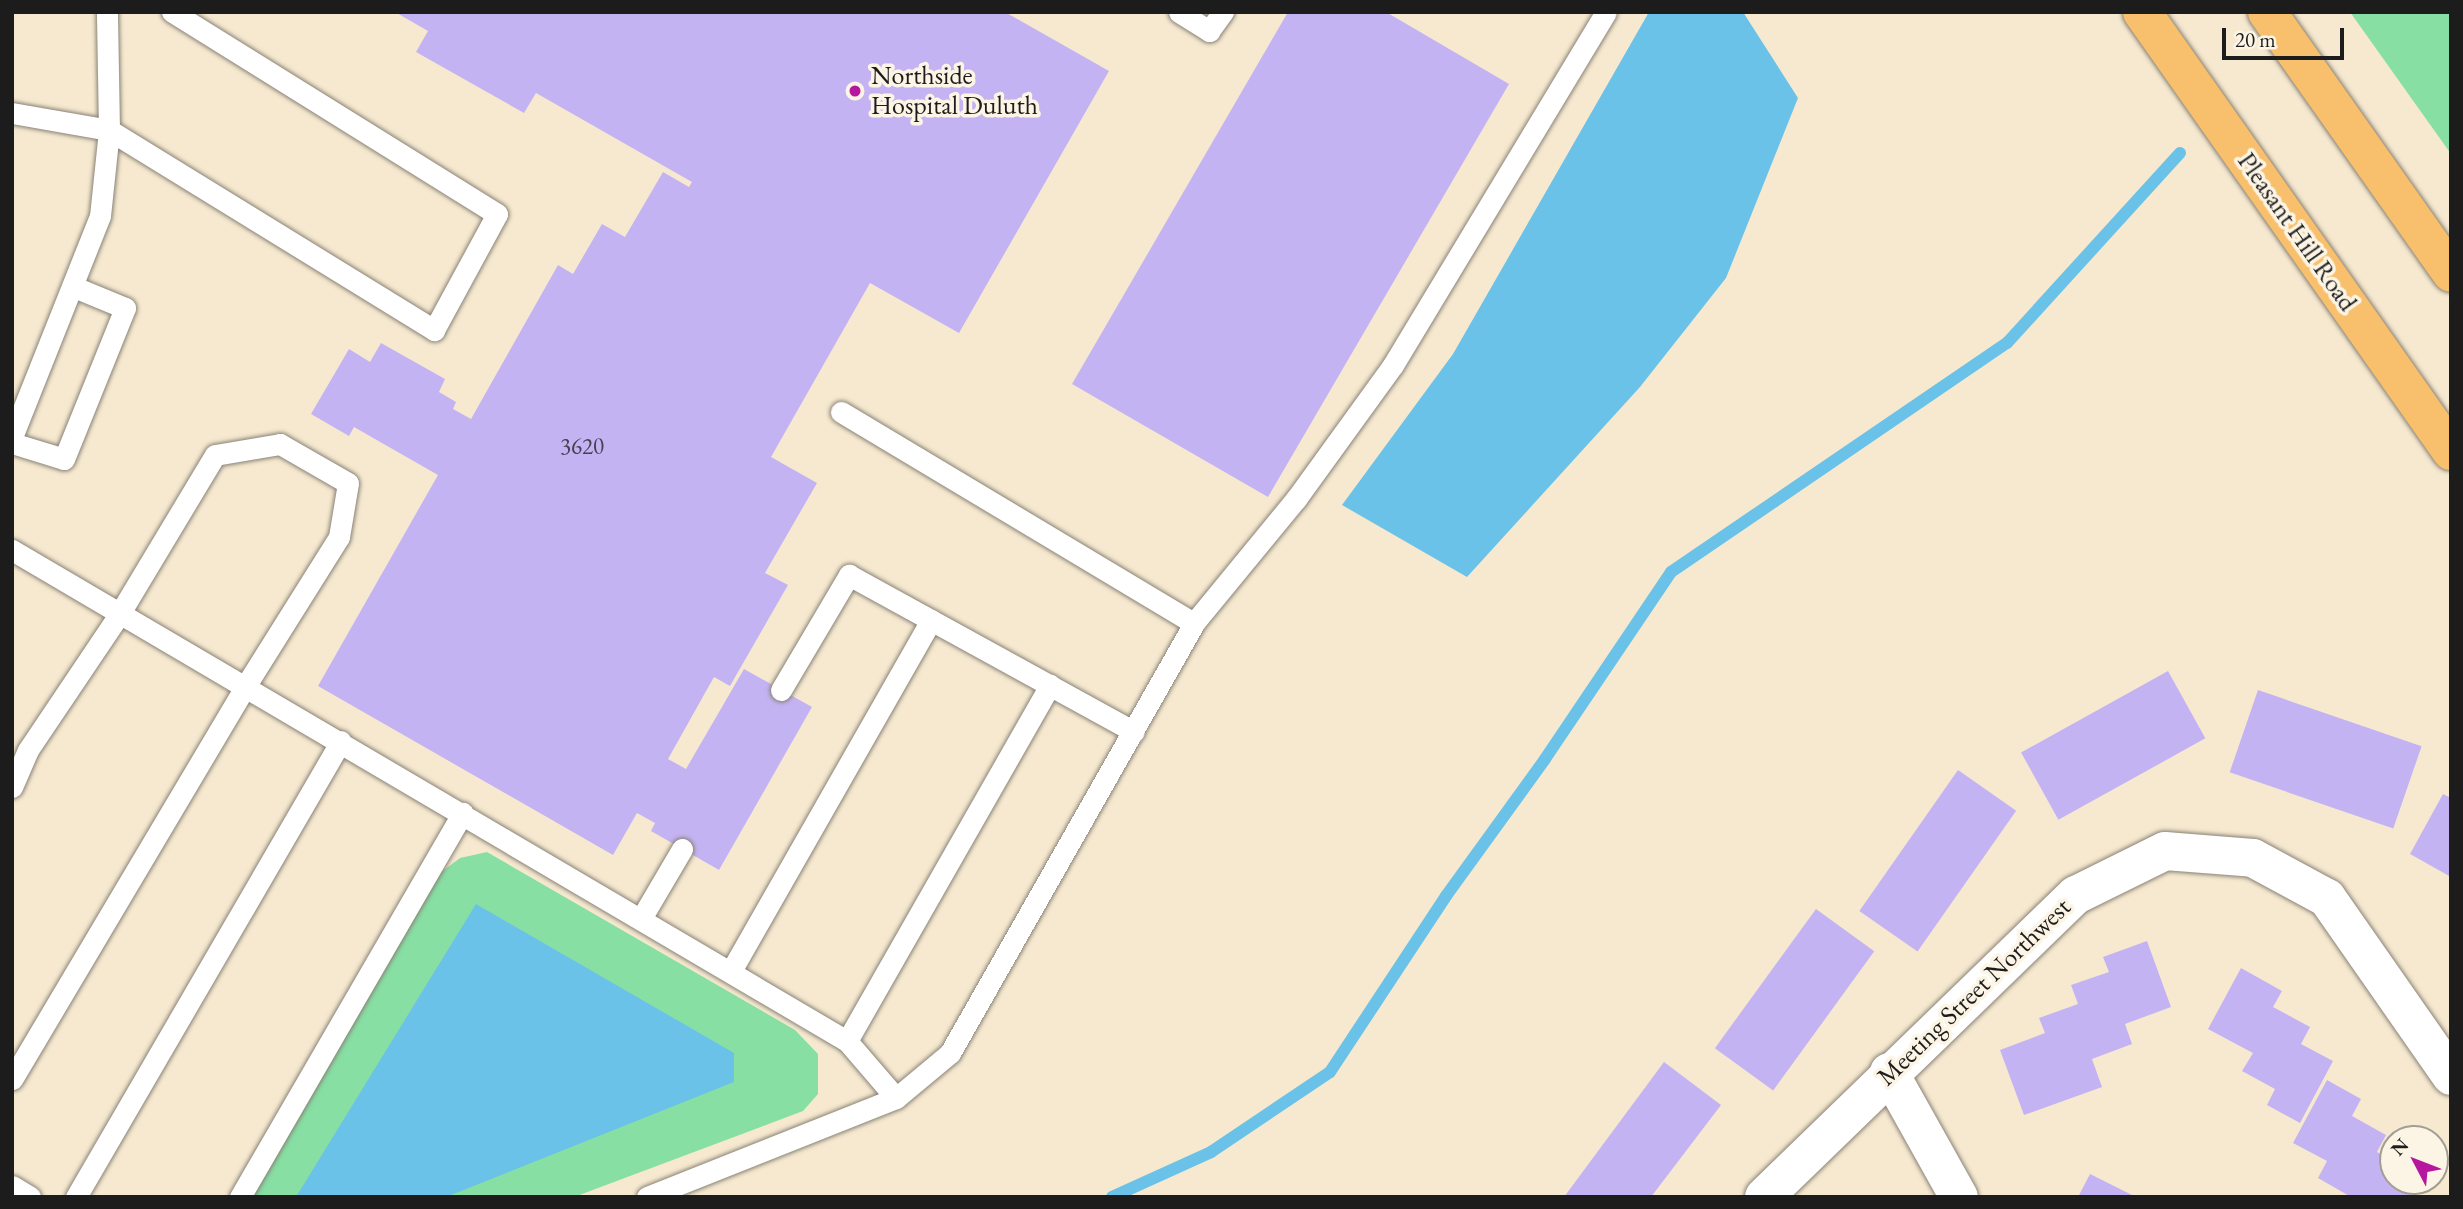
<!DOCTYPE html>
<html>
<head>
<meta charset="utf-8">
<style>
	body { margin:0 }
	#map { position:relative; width:2463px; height:1209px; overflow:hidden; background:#f6e9d0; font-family:"EB Garamond",serif }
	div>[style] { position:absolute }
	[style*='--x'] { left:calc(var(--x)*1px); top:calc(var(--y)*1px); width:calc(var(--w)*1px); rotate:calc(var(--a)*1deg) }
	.green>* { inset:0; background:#87dfa4 }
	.water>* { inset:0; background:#6bc2e8 }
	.stream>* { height:12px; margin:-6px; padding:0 6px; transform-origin:6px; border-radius:6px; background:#6bc2e8 }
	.building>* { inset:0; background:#c4b3f3; transform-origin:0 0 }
	.roads { filter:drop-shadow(0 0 2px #898276) drop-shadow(0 0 2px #898276) }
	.lane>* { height:21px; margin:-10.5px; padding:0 10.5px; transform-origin:10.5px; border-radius:10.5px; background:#fff }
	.street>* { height:38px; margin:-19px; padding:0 19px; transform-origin:19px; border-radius:19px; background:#fff }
	.highway>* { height:38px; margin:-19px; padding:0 19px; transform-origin:19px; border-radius:19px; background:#f8bf6c }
	.dots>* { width:19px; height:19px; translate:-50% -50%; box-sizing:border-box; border:4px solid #fcf5e5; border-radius:50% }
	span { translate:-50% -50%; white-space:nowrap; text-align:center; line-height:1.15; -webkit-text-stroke:7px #fcf5e5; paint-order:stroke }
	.number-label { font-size:23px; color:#464252 }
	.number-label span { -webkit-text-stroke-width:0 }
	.poi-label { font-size:26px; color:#1c1c1c }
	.left { translate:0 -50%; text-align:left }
	.street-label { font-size:26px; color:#1c1c1c }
	.frame { position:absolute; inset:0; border:14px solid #1c1c1c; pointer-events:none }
	.north { position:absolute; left:2379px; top:1125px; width:70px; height:70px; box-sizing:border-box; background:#fcf5e5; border:2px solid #a29e95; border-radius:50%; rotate:312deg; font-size:19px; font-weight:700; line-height:28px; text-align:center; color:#1c1c1c }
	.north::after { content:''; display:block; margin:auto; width:24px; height:32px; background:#b5179e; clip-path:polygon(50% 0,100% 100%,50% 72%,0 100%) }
	.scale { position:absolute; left:2222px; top:28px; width:122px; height:32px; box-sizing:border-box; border:4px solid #1c1c1c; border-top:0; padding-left:9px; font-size:21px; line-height:24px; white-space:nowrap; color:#1c1c1c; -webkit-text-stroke:5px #fcf5e5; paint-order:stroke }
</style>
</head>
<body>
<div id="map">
	<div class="green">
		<i style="clip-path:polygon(2350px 12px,2451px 12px,2451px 154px)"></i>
		<i style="clip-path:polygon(487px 852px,795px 1030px,818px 1054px,818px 1094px,803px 1111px,574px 1197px,251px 1197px,440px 873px,460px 858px)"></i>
	</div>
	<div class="water">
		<i style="clip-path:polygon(1649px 12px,1743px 12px,1798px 98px,1726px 278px,1640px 387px,1467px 577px,1342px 505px,1453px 354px)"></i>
		<i style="clip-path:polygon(476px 904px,734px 1053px,734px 1082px,446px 1197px,296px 1197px)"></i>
	</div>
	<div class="stream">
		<i style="--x:1112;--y:1197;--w:109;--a:-24.4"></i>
		<i style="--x:1211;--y:1152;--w:143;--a:-33.9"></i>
		<i style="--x:1330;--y:1072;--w:211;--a:-56.6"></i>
		<i style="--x:1446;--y:896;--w:169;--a:-54.1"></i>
		<i style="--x:1545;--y:759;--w:225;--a:-56"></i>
		<i style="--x:1671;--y:572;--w:407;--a:-34.3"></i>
		<i style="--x:2007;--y:343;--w:257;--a:-47.7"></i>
	</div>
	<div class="building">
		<i style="clip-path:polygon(395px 12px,1005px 12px,1109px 71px,959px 333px,870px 283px,771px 457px,817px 483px,765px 573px,788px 585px,730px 686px,714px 677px,668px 759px,686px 769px,744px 669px,812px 707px,719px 870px,651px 831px,655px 823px,637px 813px,613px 855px,318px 686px,438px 475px,354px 427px,349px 436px,311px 414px,349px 349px,370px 362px,381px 343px,445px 379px,439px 392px,456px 402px,453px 409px,471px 419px,558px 265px,573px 274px,602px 224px,625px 237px,663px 172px,689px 187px,692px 182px,536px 93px,524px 113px,416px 52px,428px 31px)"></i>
		<i style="clip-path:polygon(1288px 12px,1386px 12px,1509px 84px,1268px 497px,1072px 384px)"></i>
		<i style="left:2168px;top:671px;width:77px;height:168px;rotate:61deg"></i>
		<i style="left:2258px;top:690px;width:173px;height:87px;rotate:19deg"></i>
		<i style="left:1958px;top:770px;width:71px;height:172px;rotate:35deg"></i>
		<i style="clip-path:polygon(2443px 794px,2451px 798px,2451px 877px,2410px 854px)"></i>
		<i style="left:1816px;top:909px;width:72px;height:172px;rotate:36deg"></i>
		<i style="clip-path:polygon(2147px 941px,2171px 1007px,2125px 1024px,2132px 1044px,2092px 1059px,2102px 1087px,2024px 1115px,2000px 1050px,2045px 1033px,2039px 1018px,2078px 1004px,2071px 985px,2109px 972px,2103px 957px)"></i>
		<i style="clip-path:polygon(2241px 968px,2282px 991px,2273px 1007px,2310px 1027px,2301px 1044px,2333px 1061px,2300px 1123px,2267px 1105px,2275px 1089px,2242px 1071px,2253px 1053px,2208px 1029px)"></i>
		<i style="clip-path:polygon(1664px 1062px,1721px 1105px,1651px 1197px,1564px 1197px)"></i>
		<i style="clip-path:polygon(2327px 1080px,2361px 1099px,2352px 1116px,2386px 1135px,2377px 1152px,2393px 1161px,2393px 1181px,2419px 1181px,2410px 1197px,2351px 1197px,2318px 1178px,2327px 1161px,2293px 1143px)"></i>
		<i style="clip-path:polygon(2090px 1174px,2136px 1197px,2078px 1197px)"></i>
	</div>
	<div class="roads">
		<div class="lane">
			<i style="--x:1179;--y:12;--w:36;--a:32"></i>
			<i style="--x:1209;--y:31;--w:24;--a:-54"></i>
			<i style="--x:12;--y:113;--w:98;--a:9.9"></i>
			<i style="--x:109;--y:130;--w:118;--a:-91"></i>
			<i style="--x:841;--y:412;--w:411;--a:30.9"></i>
			<i style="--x:12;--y:437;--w:238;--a:-68.3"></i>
			<i style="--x:100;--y:216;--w:86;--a:-84"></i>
			<i style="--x:109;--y:130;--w:382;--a:31.6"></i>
			<i style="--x:434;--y:330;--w:132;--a:-61.5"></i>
			<i style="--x:497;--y:214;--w:383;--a:-148.1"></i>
			<i style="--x:12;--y:443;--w:54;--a:17.1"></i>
			<i style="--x:64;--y:459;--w:163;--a:-68"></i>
			<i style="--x:125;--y:308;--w:57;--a:-157.5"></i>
			<i style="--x:12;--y:550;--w:969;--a:30.46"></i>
			<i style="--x:847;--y:1041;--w:75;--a:49.3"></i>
			<i style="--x:781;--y:690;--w:134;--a:-59.4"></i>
			<i style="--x:849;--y:575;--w:325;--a:28.8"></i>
			<i style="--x:12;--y:787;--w:40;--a:-66.6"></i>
			<i style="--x:28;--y:750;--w:165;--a:-56.1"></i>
			<i style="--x:120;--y:613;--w:184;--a:-59"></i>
			<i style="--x:215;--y:455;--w:66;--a:-9.6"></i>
			<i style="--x:280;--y:444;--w:78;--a:29.8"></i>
			<i style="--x:348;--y:483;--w:55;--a:99.5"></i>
			<i style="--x:339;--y:537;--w:177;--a:122.1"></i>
			<i style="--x:245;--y:687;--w:456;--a:120.7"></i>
			<i style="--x:642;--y:917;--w:79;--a:-59.5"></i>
			<i style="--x:731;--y:971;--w:404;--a:-60.3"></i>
			<i style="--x:847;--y:1041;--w:410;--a:-60.3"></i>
			<i style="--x:12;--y:1186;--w:21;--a:31"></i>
			<i style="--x:76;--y:1197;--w:527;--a:-59.84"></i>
			<i style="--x:240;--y:1197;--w:444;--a:-59.9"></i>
			<i style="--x:647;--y:1197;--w:268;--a:-21.7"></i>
			<i style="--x:896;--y:1098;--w:70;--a:-39.8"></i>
			<i style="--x:950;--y:1053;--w:494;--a:-60.4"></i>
			<i style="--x:1194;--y:623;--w:161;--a:-50.6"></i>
			<i style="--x:1296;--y:499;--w:165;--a:-54.1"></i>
			<i style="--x:1393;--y:365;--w:412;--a:-58.9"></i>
		</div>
		<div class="street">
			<i style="--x:1889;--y:1072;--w:143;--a:60.8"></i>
			<i style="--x:1764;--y:1197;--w:434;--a:-44.1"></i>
			<i style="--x:2076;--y:895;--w:99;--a:-26.3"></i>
			<i style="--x:2165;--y:851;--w:88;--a:4.5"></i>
			<i style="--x:2253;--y:858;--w:84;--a:28.4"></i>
			<i style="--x:2327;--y:898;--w:217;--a:55.1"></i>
		</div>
		<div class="highway">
			<i style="--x:2142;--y:12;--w:537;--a:54.86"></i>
			<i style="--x:2267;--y:12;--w:319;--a:54.8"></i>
		</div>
	</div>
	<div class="dots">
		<i style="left:855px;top:91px;background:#b5179e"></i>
	</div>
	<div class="number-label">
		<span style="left:582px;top:446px">3620</span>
	</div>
	<div class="poi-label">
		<span class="left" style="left:871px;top:91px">Northside<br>Hospital Duluth</span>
	</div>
	<div class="street-label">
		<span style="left:2297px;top:232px;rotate:55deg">Pleasant Hill Road</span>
		<span style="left:1974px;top:992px;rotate:-44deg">Meeting Street Northwest</span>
	</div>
	<div class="frame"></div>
	<div class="north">N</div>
	<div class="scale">20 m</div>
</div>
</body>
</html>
